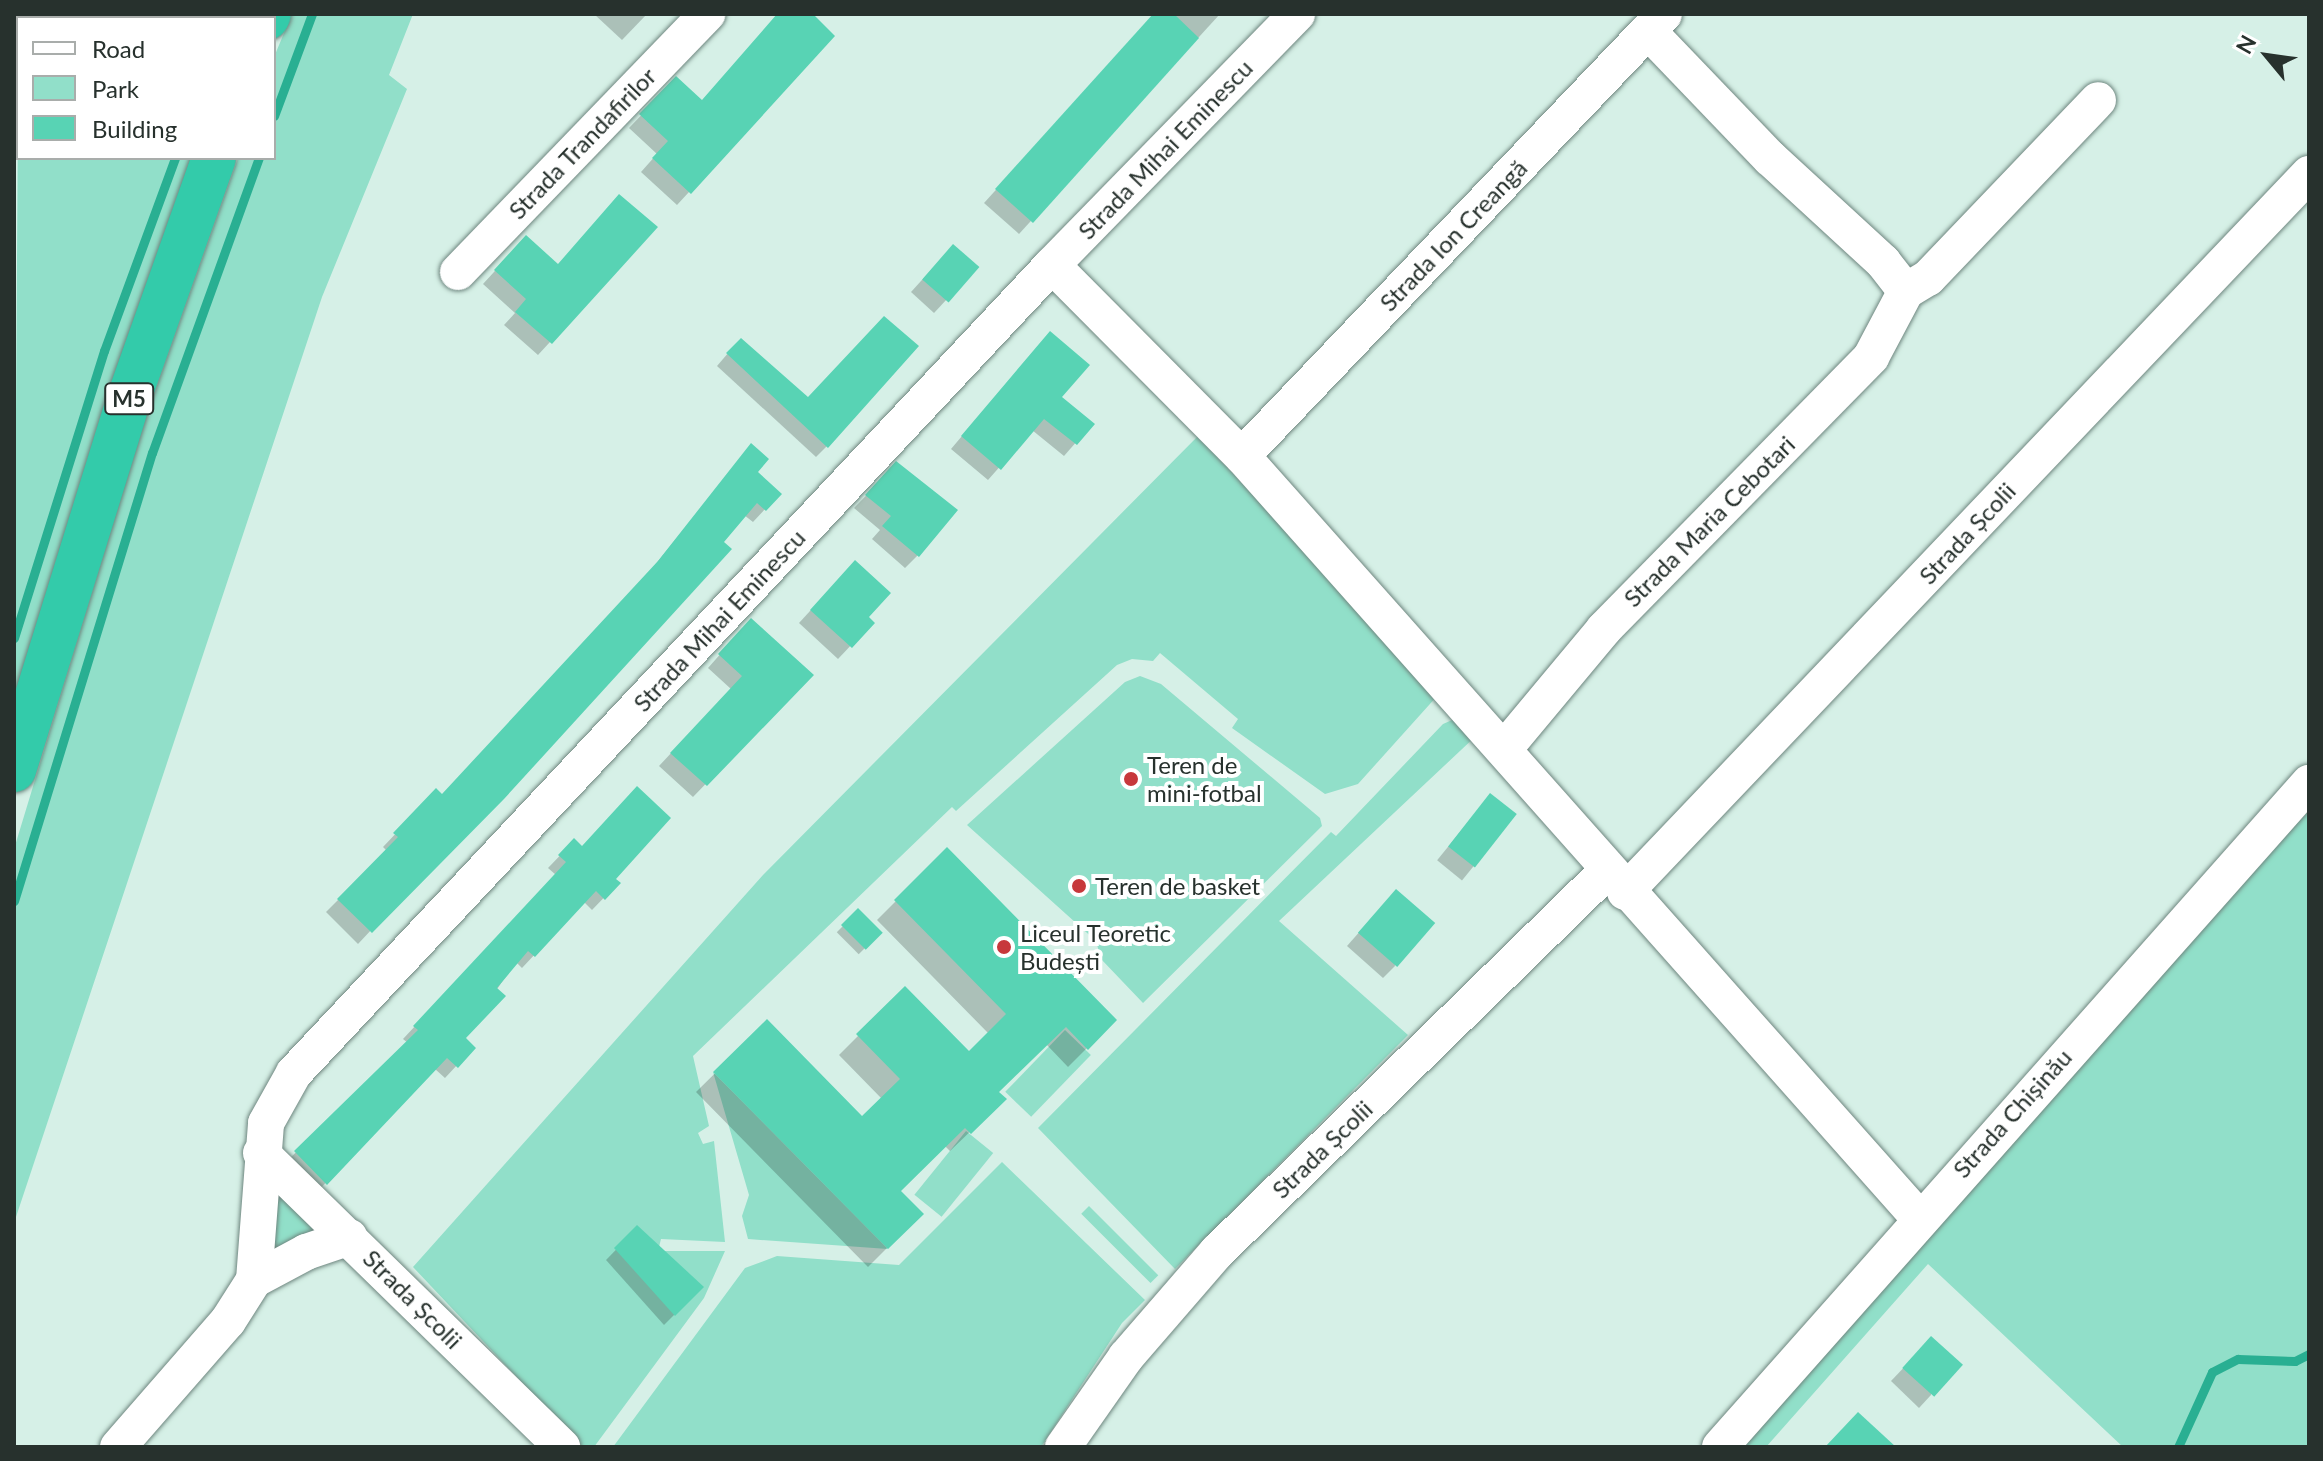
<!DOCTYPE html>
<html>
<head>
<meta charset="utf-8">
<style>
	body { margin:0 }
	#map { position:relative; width:2323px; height:1461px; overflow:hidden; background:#d6f0e7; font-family:Lato,sans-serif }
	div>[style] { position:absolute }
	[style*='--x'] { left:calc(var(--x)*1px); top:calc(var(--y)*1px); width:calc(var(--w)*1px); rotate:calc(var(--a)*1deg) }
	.green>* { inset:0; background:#91dfc9; transform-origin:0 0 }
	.shadow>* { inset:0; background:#0003; transform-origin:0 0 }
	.stream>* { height:9px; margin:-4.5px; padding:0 4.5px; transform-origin:4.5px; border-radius:4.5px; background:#29af92 }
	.building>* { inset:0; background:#58d3b4; transform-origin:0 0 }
	.roads { filter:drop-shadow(0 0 2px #6e867f) drop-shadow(0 0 2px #6e867f) }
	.minor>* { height:36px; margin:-18px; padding:0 18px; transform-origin:18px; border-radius:18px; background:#fff }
	.highway>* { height:44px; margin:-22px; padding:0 22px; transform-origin:22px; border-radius:22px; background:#33cbaa }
	.dots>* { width:22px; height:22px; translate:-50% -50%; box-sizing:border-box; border:4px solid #fff; border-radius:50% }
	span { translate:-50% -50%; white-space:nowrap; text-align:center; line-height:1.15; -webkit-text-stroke:8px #fff; paint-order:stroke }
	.shield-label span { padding:2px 6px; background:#fff; border:2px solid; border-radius:6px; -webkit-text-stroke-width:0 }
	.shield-label { font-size:22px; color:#27312d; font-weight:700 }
	.street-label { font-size:24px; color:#27312d }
	.poi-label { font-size:24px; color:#27312d }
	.left { translate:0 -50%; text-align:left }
	.frame { position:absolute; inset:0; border:16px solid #27312d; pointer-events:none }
	.legend { position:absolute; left:16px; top:16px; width:260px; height:144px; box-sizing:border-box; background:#fff; border:2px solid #a9adab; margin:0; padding:10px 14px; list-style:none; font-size:24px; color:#27312d }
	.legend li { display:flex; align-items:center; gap:16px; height:40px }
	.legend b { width:40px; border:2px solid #a9adab }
	.north { position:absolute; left:2227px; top:16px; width:80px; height:80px; -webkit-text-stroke:6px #fff; paint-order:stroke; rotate:299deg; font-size:22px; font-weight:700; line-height:32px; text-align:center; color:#27312d }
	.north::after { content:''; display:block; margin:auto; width:28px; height:36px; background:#27312d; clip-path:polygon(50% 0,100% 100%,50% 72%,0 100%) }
</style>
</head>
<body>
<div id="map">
	<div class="green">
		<i style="clip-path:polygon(62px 14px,256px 14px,60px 18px)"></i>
		<i style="clip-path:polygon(292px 14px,413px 14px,389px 75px,407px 89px,322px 297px,14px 1223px,14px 849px,143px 425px,238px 158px,274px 158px,274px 57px)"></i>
		<i style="clip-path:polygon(18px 106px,18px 158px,201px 158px,14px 722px)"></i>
		<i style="clip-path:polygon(1198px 436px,1438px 695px,1358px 784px,1325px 794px,1232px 728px,1238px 719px,1160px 653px,1153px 661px,1132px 659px,1117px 665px,956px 811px,952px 807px,693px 1056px,709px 1126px,698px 1133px,703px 1144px,714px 1141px,725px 1242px,661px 1239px,659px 1247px,662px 1251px,725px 1251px,704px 1298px,594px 1447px,583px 1447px,413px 1267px,763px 875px)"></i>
		<i style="clip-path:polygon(1140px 676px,1161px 684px,1320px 818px,1322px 826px,1143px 1003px,1101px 959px,1096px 941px,967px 825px,1125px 682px)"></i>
		<i style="clip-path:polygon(1459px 717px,1477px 735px,1279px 921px,1408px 1035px,1175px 1269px,1038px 1128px,1331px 832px,1336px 836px,1443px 724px)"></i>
		<i style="clip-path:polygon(2309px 811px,2309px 1447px,2123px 1447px,1928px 1264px,1766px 1447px,1744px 1447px,2199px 924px)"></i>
		<i style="left:1065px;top:1030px;width:36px;height:86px;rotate:44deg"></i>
		<i style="clip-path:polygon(713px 1072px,888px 1249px,748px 1239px,742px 1216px,749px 1195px)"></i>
		<i style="left:966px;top:1131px;width:35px;height:82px;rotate:39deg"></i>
		<i style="clip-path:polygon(1002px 1162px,1145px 1300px,1122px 1323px,1041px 1447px,613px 1447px,745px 1268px,777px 1256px,899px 1265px)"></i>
		<i style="clip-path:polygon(287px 1193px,324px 1228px,275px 1260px,266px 1251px,276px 1194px)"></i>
		<i style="left:1089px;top:1206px;width:98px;height:11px;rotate:45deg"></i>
	</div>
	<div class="shadow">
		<i style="clip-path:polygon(594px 14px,647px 14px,622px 40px)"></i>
		<i style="clip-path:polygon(780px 14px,811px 14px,833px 36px,677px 205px,641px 172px,657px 154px,629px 128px,676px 79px,701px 102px)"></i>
		<i style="clip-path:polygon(1155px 14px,1220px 14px,1019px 234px,984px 203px)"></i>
		<i style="clip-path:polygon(655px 228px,538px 355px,504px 325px,515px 313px,483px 284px,514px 250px,557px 266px)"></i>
		<i style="clip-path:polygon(941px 259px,976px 268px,934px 313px,911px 292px)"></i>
		<i style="clip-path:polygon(1039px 345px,1059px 397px,1092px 424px,1064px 456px,1032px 430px,988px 480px,951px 449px)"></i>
		<i style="clip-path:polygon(729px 352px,827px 446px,816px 457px,717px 366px)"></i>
		<i style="clip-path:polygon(751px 446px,755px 472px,779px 494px,753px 522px,744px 515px,721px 542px,729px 549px,358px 944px,326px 912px,387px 851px,383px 847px,436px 791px,442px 796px,646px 576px)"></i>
		<i style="clip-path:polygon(897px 464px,918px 555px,905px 568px,872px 539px,880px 530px,854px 508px)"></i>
		<i style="clip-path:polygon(843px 575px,872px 623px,838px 659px,799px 623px)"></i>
		<i style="clip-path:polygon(739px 633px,811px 675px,693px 797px,659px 766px,731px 689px,708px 668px)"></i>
		<i style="left:1490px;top:795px;width:32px;height:84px;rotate:39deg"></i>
		<i style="clip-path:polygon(574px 841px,618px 883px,592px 910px,584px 902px,522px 968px,516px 962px,463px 1038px,473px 1048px,445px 1078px,435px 1069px,314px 1195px,284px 1164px,408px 1043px,403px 1039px,556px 875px,548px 868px)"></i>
		<i style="clip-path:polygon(947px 850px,1115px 1020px,1068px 1067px,1046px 1044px,997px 1092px,1004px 1099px,950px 1151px,945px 1146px,899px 1191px,921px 1214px,868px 1267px,696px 1092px,767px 1022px,862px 1119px,882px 1099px,839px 1055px,905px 989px,969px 1054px,989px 1034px,877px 920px)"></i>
		<i style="clip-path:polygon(1384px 904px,1395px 966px,1383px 978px,1347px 946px)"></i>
		<i style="left:858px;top:911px;width:31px;height:30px;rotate:45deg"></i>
		<i style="clip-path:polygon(637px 1228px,702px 1287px,664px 1325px,606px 1260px)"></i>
		<i style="clip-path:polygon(1931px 1339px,1931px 1395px,1919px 1408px,1891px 1381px)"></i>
	</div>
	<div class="stream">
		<i style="--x:227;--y:18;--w:4;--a:-63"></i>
		<i style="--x:274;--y:116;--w:109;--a:-69.6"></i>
		<i style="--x:14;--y:638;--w:301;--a:-72.6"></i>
		<i style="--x:104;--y:351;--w:206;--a:-69.8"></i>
		<i style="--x:14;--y:901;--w:469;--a:-72.9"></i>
		<i style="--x:152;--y:453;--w:314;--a:-70.1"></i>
		<i style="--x:2178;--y:1447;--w:82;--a:-65.6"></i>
		<i style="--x:2212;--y:1372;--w:29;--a:-27"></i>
		<i style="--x:2238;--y:1359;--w:57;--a:2"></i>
		<i style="--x:2295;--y:1361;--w:16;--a:-27"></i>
	</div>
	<div class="building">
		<i style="clip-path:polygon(777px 14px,813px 14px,835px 36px,691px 194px,652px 158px,668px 141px,639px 114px,676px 76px,702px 100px)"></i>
		<i style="clip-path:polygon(1153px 14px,1174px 14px,1199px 38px,1033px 223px,995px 189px)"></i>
		<i style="clip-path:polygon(619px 194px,658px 227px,552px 344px,515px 312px,526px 299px,494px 270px,526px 235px,558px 264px)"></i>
		<i style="left:953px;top:244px;width:35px;height:47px;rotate:41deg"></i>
		<i style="clip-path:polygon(884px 316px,919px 346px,828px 448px,726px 353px,741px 338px,808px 397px)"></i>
		<i style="clip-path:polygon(1050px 331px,1090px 365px,1062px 397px,1095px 424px,1077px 445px,1044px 419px,1001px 470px,961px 436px)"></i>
		<i style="clip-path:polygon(751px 443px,769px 459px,758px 472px,782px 494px,766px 511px,757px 503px,724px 542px,732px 549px,504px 799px,372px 933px,337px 899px,398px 837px,393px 833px,436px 788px,442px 794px,658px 561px)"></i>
		<i style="clip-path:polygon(896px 461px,958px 510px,919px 557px,882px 526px,891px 516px,865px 495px)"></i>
		<i style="clip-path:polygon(855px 560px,891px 593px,869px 617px,875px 623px,852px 648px,810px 610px)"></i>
		<i style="clip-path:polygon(751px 618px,814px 675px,707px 786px,670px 753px,742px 676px,718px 654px)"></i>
		<i style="clip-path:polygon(637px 786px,671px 818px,616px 879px,621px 883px,605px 900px,596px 891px,535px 957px,528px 951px,497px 988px,506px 996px,466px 1038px,476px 1048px,458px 1068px,447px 1058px,327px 1185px,294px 1151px,418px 1030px,413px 1026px,566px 862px,558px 855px,574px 838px,582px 846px)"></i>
		<i style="left:1490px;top:793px;width:34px;height:68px;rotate:38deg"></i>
		<i style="clip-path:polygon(947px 847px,1117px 1020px,1088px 1050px,1066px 1027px,999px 1092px,1007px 1099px,971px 1134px,965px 1128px,901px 1191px,924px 1214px,888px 1249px,713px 1072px,767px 1019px,862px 1116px,900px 1079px,856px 1034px,905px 986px,969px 1051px,1006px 1014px,894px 900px)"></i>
		<i style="left:1396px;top:889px;width:52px;height:58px;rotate:41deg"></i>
		<i style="left:858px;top:908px;width:35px;height:24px;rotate:45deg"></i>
		<i style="clip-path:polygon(637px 1225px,704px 1287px,675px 1316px,614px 1248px)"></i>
		<i style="left:1931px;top:1336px;width:43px;height:43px;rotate:42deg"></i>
		<i style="clip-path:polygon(1858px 1412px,1896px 1447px,1825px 1447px)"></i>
	</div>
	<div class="roads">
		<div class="minor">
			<i style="--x:1648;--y:31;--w:176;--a:46.2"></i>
			<i style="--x:1770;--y:158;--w:154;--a:42.6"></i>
			<i style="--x:1883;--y:262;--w:37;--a:52"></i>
			<i style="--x:1052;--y:265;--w:269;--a:45.2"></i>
			<i style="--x:1242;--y:456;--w:1019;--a:48.38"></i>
			<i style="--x:458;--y:272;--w:359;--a:-46"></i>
			<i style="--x:1242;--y:456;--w:611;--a:-46.33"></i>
			<i style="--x:1505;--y:748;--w:155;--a:-50.2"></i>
			<i style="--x:1604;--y:629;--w:381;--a:-45.5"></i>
			<i style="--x:1871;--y:357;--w:75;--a:-62.1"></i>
			<i style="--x:1906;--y:291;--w:26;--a:-31"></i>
			<i style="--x:1928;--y:278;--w:246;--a:-46.3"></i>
			<i style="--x:1625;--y:892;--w:992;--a:-46.39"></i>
			<i style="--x:261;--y:1153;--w:421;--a:44.3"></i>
			<i style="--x:254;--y:1280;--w:59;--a:-28.3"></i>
			<i style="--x:306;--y:1252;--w:46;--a:-18.8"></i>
			<i style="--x:118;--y:1447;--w:167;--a:-48.9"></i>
			<i style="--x:228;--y:1321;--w:49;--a:-57.6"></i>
			<i style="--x:254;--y:1280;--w:157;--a:-85.6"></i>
			<i style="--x:266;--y:1123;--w:57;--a:-60.8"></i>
			<i style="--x:294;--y:1073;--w:1108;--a:-46.83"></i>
			<i style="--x:1052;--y:265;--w:351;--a:-45.7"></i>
			<i style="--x:1063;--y:1447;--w:110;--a:-55"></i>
			<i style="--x:1126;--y:1357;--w:139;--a:-49.1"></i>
			<i style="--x:1217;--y:1252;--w:544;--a:-44.33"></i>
			<i style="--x:1720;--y:1447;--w:888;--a:-48.43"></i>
		</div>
		<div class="highway">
			<i style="--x:267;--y:18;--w:4;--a:-63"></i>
			<i style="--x:14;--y:770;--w:393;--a:-72.8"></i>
			<i style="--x:130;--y:395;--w:251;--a:-70.5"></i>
		</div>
	</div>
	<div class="dots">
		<i style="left:1131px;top:779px;background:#c7383b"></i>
		<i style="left:1079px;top:886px;background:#c7383b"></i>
		<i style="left:1004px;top:947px;background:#c7383b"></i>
	</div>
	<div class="shield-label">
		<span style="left:129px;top:399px">M5</span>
	</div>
	<div class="street-label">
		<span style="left:582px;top:143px;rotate:-46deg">Strada Trandafirilor</span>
		<span style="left:1165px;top:149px;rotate:-46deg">Strada Mihai Eminescu</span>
		<span style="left:1453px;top:235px;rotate:-46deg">Strada Ion Creangă</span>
		<span style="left:1709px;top:521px;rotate:-45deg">Strada Maria Cebotari</span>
		<span style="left:1967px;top:533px;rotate:-47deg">Strada Școlii</span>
		<span style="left:719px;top:620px;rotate:-47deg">Strada Mihai Eminescu</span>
		<span style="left:2012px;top:1113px;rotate:-48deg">Strada Chișinău</span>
		<span style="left:1322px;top:1149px;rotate:-44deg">Strada Școlii</span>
		<span style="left:413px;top:1299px;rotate:45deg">Strada Școlii</span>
	</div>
	<div class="poi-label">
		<span class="left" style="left:1147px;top:779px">Teren de<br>mini-fotbal</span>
		<span class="left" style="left:1095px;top:886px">Teren de basket</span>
		<span class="left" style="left:1020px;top:947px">Liceul Teoretic<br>Budești</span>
	</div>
	<div class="frame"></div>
	<ul class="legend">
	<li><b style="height:10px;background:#fff"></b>Road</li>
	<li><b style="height:22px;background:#91dfc9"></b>Park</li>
	<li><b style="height:22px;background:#58d3b4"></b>Building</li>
	</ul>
	<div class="north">N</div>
</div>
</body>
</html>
